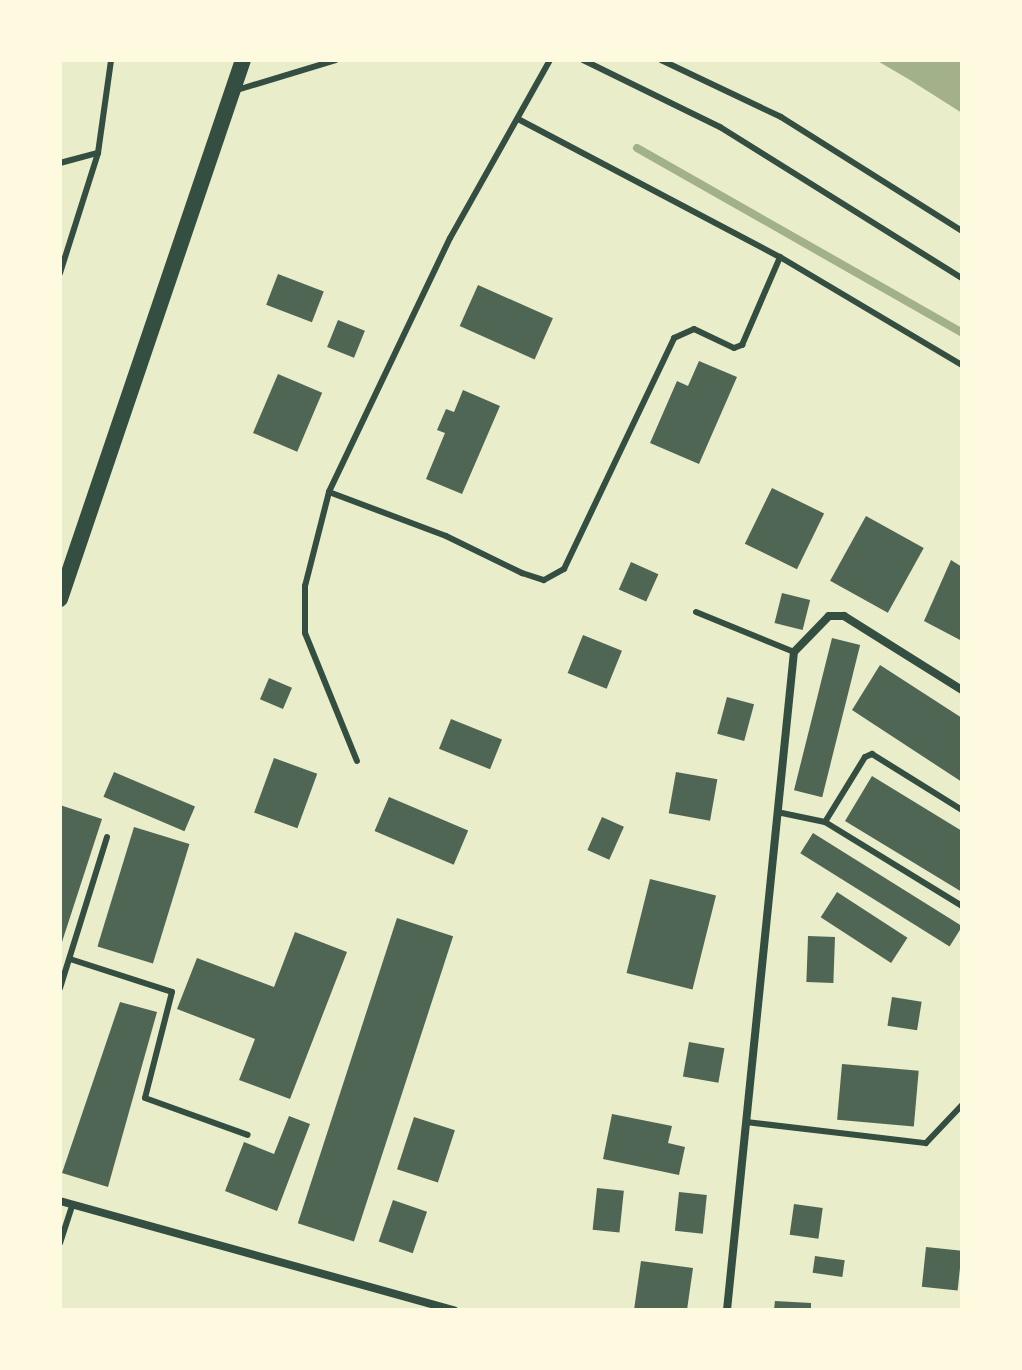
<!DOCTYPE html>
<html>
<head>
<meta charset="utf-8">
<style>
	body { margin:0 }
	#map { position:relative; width:1022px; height:1370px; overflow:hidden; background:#e9edc9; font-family:"Fira Sans",sans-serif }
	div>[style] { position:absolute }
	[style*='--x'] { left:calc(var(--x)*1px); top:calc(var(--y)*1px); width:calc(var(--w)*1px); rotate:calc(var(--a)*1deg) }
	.water>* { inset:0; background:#a3b18a }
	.stream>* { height:8px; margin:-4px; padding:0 4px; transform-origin:4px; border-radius:4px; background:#a3b18a }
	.building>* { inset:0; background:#4f6655; transform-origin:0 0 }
	.service>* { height:6px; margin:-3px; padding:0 3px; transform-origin:3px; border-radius:3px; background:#344e41 }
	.minor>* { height:8px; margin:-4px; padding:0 4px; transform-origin:4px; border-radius:4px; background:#344e41 }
	.secondary>* { height:16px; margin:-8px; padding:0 8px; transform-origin:8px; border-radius:8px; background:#344e41 }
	span { translate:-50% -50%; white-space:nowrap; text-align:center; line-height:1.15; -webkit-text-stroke:6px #fefae0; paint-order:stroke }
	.frame { position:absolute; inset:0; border:62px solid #fefae0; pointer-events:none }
</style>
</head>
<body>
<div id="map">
	<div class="water">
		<i style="clip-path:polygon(876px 60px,962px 60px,962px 113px,910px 80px)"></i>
	</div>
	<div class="stream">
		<i style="--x:637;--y:148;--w:374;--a:29.6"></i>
	</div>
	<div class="building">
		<i style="left:278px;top:274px;width:49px;height:33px;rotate:21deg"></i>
		<i style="left:478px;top:285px;width:82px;height:45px;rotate:24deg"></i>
		<i style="left:338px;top:320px;width:29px;height:29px;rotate:22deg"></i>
		<i style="clip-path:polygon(699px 361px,737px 377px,699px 464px,650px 443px,677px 381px,688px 386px)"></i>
		<i style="left:278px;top:374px;width:48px;height:64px;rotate:23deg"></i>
		<i style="clip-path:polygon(463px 390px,500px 406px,462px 494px,426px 479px,445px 433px,437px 430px,446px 409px,454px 412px)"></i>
		<i style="left:772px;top:488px;width:58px;height:62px;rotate:26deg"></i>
		<i style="left:866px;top:516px;width:66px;height:74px;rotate:29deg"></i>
		<i style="clip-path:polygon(951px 560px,962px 567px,962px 641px,924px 621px)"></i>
		<i style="left:631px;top:562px;width:30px;height:30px;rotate:24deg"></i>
		<i style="left:782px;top:593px;width:29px;height:31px;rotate:14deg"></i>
		<i style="left:583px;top:635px;width:42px;height:41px;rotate:22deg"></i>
		<i style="left:832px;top:638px;width:29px;height:157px;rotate:14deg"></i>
		<i style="clip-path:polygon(880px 665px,962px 718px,962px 782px,852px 710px)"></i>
		<i style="left:269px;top:678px;width:25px;height:23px;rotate:23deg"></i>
		<i style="left:727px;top:697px;width:28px;height:38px;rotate:15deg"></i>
		<i style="left:451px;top:719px;width:55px;height:32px;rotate:22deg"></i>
		<i style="left:274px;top:758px;width:46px;height:58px;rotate:20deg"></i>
		<i style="left:114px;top:772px;width:88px;height:27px;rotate:23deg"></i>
		<i style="left:676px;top:772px;width:42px;height:42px;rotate:10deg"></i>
		<i style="clip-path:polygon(872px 776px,962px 831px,962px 892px,845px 821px)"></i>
		<i style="left:389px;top:797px;width:86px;height:37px;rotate:23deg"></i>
		<i style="clip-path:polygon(60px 805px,102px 819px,61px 945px,60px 945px)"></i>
		<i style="left:602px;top:817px;width:24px;height:36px;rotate:24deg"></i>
		<i style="left:134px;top:827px;width:58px;height:125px;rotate:17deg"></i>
		<i style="left:813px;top:833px;width:176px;height:24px;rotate:32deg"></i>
		<i style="left:650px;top:879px;width:68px;height:97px;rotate:14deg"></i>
		<i style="left:837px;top:892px;width:84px;height:30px;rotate:33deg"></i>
		<i style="left:397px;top:918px;width:59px;height:321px;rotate:18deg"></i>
		<i style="clip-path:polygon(295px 932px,347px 952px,290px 1099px,239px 1080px,255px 1039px,177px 1009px,197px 958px,274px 987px)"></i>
		<i style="left:808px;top:936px;width:27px;height:46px;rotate:2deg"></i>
		<i style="left:892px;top:997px;width:30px;height:29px;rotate:9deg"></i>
		<i style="clip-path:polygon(120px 1002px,157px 1012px,108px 1187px,62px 1173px)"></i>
		<i style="left:689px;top:1042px;width:36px;height:35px;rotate:10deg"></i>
		<i style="left:842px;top:1064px;width:77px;height:56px;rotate:5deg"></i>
		<i style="clip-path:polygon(612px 1114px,672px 1126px,668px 1143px,685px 1147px,679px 1175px,603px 1159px)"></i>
		<i style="clip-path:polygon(289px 1116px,310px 1124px,277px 1211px,225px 1191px,244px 1142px,274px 1154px)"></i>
		<i style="left:414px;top:1117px;width:43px;height:55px;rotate:18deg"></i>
		<i style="left:597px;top:1188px;width:27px;height:42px;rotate:6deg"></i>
		<i style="left:679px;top:1192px;width:28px;height:39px;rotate:6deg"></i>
		<i style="left:393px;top:1200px;width:36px;height:44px;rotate:19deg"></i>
		<i style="left:794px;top:1204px;width:29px;height:31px;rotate:8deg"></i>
		<i style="left:926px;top:1247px;width:36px;height:40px;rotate:6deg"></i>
		<i style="left:815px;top:1256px;width:30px;height:17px;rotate:8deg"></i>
		<i style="clip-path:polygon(641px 1261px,693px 1268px,687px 1310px,634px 1310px)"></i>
		<i style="clip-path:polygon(775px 1301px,811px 1303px,811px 1310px,774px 1310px)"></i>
	</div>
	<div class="service">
		<i style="--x:550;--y:60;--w:204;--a:119.3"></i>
		<i style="--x:450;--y:238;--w:281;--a:115.5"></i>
		<i style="--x:329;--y:492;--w:125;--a:20.6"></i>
		<i style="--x:446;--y:536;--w:85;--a:26"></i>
		<i style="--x:522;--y:573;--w:23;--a:18"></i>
		<i style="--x:544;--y:580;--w:23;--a:-29"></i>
		<i style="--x:564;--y:569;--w:256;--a:-64.5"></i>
		<i style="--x:674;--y:338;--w:22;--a:-24"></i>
		<i style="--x:694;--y:329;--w:44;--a:25.4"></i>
		<i style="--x:734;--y:348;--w:9;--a:-21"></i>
		<i style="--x:742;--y:345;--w:96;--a:-66.6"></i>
		<i style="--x:583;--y:60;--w:153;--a:26.1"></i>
		<i style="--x:720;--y:127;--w:285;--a:32"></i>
		<i style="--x:661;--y:60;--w:133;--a:25.4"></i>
		<i style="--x:781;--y:117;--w:214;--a:32.2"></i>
		<i style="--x:237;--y:90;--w:103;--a:-16.9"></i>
		<i style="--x:518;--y:119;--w:296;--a:27.8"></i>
		<i style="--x:780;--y:257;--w:212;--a:30.7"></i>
		<i style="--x:60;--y:163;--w:39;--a:-15"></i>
		<i style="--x:60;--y:273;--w:126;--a:-72.4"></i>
		<i style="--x:98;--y:153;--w:94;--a:-82"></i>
		<i style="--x:329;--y:492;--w:97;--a:104.3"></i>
		<i style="--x:305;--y:586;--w:47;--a:90"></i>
		<i style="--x:305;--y:633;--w:138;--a:67.9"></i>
		<i style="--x:696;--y:612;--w:106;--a:22.2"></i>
		<i style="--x:777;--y:812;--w:49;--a:11.8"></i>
		<i style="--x:825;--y:822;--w:161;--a:31.5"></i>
		<i style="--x:825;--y:822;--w:76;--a:-58.4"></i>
		<i style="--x:865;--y:757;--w:8;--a:-23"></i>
		<i style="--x:872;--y:754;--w:106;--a:31.9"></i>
		<i style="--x:70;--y:959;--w:107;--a:17.9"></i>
		<i style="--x:172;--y:992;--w:109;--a:104.3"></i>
		<i style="--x:145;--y:1098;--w:109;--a:19.8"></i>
		<i style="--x:60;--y:988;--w:158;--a:-72.7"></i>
		<i style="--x:746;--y:1122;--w:181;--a:6.7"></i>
		<i style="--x:926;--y:1143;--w:52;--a:-46.5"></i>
		<i style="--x:60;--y:1243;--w:40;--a:-72"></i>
	</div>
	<div class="minor">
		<i style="--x:60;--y:1201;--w:409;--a:15.5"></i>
		<i style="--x:727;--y:1310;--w:661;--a:-84.19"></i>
		<i style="--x:794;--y:652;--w:50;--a:-45.8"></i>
		<i style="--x:829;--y:616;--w:15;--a:0"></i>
		<i style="--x:844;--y:616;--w:139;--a:32.1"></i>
	</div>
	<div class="secondary">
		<i style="--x:60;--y:599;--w:569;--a:-71.25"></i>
	</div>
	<div class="frame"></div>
</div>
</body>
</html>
